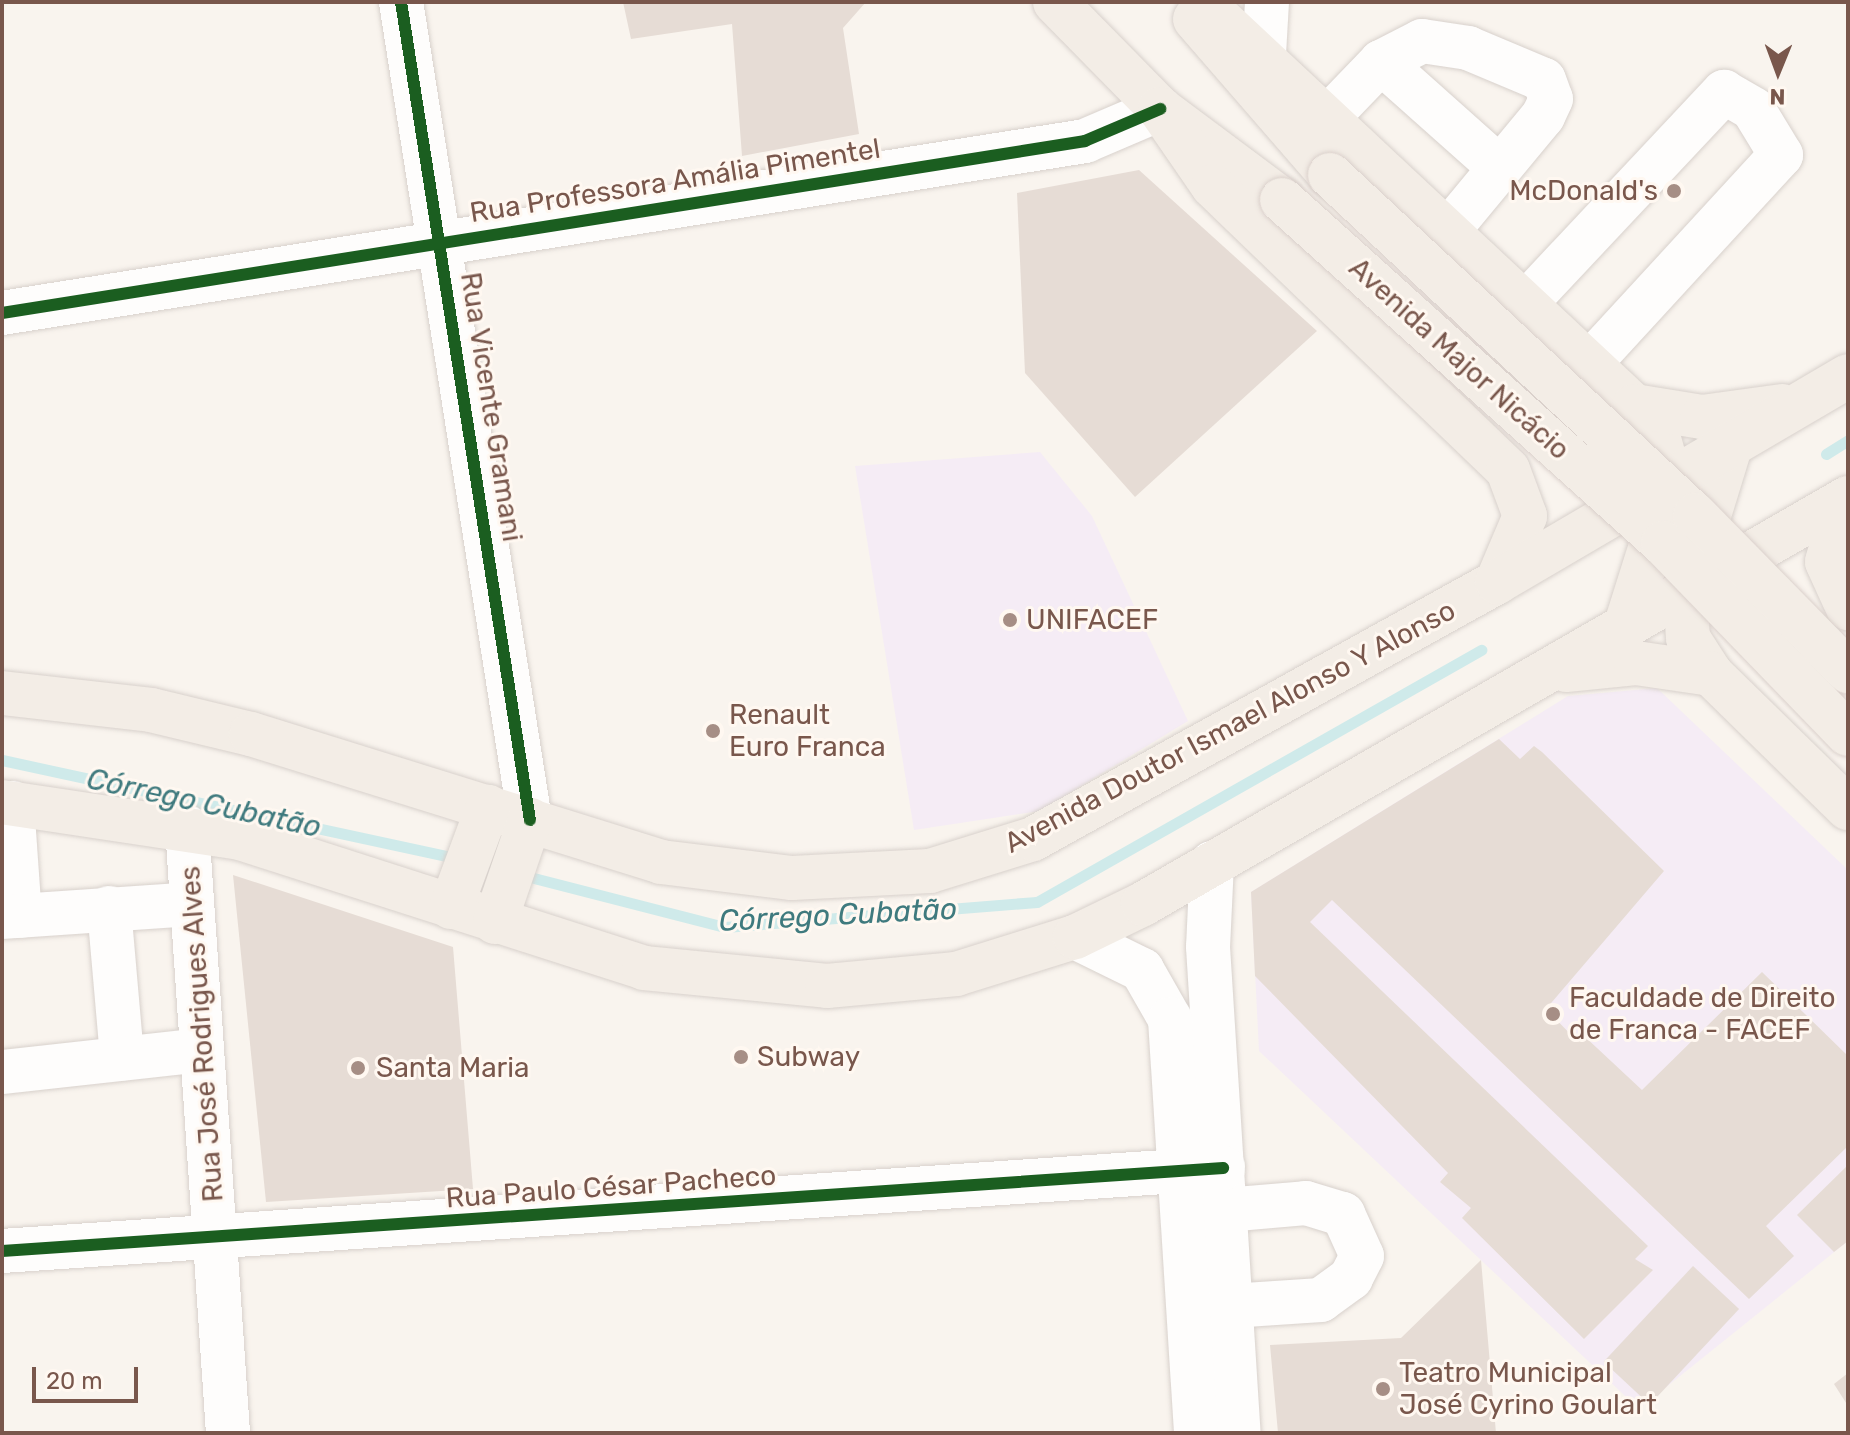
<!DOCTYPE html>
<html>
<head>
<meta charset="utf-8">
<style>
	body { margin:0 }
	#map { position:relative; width:1850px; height:1435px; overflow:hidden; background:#f9f4ee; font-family:Rubik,sans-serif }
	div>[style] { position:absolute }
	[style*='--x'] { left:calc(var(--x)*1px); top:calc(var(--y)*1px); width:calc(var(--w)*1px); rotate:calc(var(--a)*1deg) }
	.education>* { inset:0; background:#f5ecf5 }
	.stream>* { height:11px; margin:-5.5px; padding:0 5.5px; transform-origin:5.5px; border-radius:5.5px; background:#cfeaea }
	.building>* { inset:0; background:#e6dcd5; transform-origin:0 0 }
	.roads { filter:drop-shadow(0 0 2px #d8d1cc) drop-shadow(0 0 2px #d8d1cc) }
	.minor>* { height:44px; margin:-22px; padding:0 22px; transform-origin:22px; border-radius:22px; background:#fefdfc }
	.major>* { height:44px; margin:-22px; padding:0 22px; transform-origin:22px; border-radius:22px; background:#f3ede6 }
	.bridges { filter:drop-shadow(0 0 2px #dad0cb) drop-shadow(0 0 2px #dad0cb) }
	.major-bridge>* { height:44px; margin:-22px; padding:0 22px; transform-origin:22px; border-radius:22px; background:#f3ede6 }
	.cycleway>* { height:12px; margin:-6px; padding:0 6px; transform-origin:6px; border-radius:6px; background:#1b5e20 }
	.dots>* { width:22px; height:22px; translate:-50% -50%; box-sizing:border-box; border:4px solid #fff8f1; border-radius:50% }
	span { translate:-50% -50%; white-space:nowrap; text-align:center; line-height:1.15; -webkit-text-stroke:6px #fff8f1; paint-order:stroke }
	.street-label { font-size:28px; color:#79574c }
	.poi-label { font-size:28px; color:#79574c }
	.right { translate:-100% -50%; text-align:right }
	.left { translate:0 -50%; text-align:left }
	.water-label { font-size:30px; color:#3f7a7e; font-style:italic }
	.frame { position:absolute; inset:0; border:4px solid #79574c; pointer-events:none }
	.north { position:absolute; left:1738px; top:32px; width:80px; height:80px; -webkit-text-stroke:6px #fff8f1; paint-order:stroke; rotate:181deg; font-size:22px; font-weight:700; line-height:32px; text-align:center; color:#79574c }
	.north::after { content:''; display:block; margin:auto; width:28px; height:36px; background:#79574c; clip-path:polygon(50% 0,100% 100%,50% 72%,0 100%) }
	.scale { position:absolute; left:32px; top:1367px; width:106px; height:36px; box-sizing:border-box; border:4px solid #79574c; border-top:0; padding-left:10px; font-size:24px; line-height:28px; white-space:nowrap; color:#79574c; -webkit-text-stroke:6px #fff8f1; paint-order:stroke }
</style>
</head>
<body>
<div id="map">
	<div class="education">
		<i style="clip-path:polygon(1040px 452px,1092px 516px,1188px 721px,1040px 811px,914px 830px,855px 466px)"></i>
		<i style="clip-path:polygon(1657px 688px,1848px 870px,1848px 1241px,1639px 1409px,1259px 1051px,1251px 892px,1568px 696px)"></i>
	</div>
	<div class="stream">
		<i style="--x:1826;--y:454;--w:26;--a:-32"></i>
		<i style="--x:2;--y:760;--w:467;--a:12.2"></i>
		<i style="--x:522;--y:875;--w:210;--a:14.4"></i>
		<i style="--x:725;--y:927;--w:313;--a:-4.6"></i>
		<i style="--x:1037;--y:902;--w:511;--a:-29.58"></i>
	</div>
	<div class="building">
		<i style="clip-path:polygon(623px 2px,866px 2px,843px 28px,859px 134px,742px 156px,732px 24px,631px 39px)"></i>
		<i style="clip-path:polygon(1139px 170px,1317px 331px,1135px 497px,1025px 373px,1017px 193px)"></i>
		<i style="clip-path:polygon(1499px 739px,1520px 759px,1534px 746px,1542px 752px,1664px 871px,1546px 1009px,1578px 1042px,1582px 1034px,1642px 1090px,1762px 972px,1848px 1056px,1848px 1146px,1766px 1226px,1794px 1256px,1749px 1299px,1332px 900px,1310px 922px,1648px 1246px,1635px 1259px,1653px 1270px,1584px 1339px,1462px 1218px,1471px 1208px,1440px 1182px,1448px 1173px,1255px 976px,1251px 892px)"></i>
		<i style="clip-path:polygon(233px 875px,453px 947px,473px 1189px,266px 1202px)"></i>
		<i style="clip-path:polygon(1848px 1165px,1848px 1241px,1834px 1252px,1797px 1215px)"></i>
		<i style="clip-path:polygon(1481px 1260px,1496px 1433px,1278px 1433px,1270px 1345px,1401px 1338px)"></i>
		<i style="left:1693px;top:1266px;width:63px;height:131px;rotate:43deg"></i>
		<i style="clip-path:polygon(1848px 1373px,1848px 1406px,1834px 1384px)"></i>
	</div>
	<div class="roads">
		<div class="minor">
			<i style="--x:401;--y:2;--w:828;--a:81.04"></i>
			<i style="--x:1264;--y:54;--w:52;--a:-86.7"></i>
			<i style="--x:1381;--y:62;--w:158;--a:41.7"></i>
			<i style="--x:1330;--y:115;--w:74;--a:-46.1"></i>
			<i style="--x:1381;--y:62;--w:46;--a:-27.1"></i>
			<i style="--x:1422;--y:41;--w:47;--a:8.7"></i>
			<i style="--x:1468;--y:48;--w:82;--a:22.8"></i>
			<i style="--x:1544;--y:80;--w:20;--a:70"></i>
			<i style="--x:1551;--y:99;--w:19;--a:115"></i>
			<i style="--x:1543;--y:116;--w:151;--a:129.6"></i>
			<i style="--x:1523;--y:306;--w:294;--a:-46.8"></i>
			<i style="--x:1724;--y:92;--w:34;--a:30"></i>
			<i style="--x:1753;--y:109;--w:54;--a:58.7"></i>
			<i style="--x:1781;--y:155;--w:287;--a:132.6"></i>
			<i style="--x:2;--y:313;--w:1097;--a:-9.02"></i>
			<i style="--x:1085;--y:141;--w:82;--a:-23.1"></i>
			<i style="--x:12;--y:803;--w:113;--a:86"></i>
			<i style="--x:187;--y:827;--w:607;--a:86.13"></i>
			<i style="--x:1212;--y:863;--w:84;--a:92.7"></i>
			<i style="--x:1208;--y:947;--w:487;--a:86.4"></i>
			<i style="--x:109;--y:908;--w:151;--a:85"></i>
			<i style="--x:2;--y:917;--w:190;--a:-3.9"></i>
			<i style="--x:1075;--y:937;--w:75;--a:26.2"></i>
			<i style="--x:1142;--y:970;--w:56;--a:60.3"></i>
			<i style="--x:1170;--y:1019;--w:415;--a:86.4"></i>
			<i style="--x:2;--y:1072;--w:201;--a:-6.3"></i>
			<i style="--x:1225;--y:1210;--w:81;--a:-4.9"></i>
			<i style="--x:1306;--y:1203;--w:39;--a:17"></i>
			<i style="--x:1343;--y:1214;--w:46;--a:65.7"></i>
			<i style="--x:1362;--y:1256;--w:25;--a:117"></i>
			<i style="--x:1351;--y:1278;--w:37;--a:144"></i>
			<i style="--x:1321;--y:1300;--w:91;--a:176.2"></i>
			<i style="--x:2;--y:1251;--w:1224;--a:-3.89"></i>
		</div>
		<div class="major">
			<i style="--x:1055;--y:2;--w:150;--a:45.5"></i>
			<i style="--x:1160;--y:109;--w:152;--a:36.7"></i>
			<i style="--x:1202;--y:2;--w:591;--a:43.08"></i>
			<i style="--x:1634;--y:406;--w:41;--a:52.9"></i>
			<i style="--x:1659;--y:439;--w:45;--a:74.4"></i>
			<i style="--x:1671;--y:482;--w:153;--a:107.5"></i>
			<i style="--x:1195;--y:19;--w:206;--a:49.1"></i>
			<i style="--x:1160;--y:109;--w:93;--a:55.5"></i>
			<i style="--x:1213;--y:186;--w:409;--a:43.9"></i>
			<i style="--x:1508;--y:470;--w:49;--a:69.7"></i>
			<i style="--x:1525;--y:516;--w:72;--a:113"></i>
			<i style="--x:1634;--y:406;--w:69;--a:9.2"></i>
			<i style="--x:1702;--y:417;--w:81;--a:-7.8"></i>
			<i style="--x:1730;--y:447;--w:153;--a:107.1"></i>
			<i style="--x:1685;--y:593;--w:45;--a:86.2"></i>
			<i style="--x:1688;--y:638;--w:43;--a:57.4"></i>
			<i style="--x:1711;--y:674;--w:192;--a:44.4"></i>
			<i style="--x:1844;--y:501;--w:63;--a:105.6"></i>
			<i style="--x:1827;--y:562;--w:51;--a:65.5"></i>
			<i style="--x:1566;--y:670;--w:70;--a:-5.7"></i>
			<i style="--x:1636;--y:663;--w:76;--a:8.3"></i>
			<i style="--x:2;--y:693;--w:150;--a:6.5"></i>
			<i style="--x:151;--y:710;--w:103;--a:13.5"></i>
			<i style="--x:251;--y:734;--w:430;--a:17.3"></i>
			<i style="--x:661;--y:862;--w:132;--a:7"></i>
			<i style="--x:792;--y:878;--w:138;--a:-2.9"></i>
			<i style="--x:930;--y:871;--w:108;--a:-17.3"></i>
			<i style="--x:1033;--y:839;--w:530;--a:-28.98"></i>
			<i style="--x:1497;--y:582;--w:407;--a:-30.4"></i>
			<i style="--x:2;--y:802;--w:241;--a:8.6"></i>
			<i style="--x:240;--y:838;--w:424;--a:17.8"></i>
			<i style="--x:644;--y:968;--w:184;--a:5.6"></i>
			<i style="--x:827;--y:986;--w:130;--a:-5.3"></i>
			<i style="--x:956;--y:974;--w:125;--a:-17.3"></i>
			<i style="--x:1075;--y:937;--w:76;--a:-25.9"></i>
			<i style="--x:1143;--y:904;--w:814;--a:-29.94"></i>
			<i style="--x:451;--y:907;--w:107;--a:-69.7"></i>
			<i style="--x:495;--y:922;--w:108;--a:-71.1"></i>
		</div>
	</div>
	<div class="bridges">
		<div class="major-bridge">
			<i style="--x:1330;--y:175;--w:499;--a:43"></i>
			<i style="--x:1695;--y:515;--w:219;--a:45.6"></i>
			<i style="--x:1282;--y:200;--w:513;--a:42"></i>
			<i style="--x:1663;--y:543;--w:266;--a:45.9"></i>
		</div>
	</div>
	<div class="cycleway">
		<i style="--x:401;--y:2;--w:828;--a:81.04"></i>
		<i style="--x:2;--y:313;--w:1097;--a:-9.02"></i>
		<i style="--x:1085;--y:141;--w:82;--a:-23.1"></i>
		<i style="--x:2;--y:1251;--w:1224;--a:-3.89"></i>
	</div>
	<div class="dots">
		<i style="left:1674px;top:191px;background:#a68e85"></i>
		<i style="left:1010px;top:620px;background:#a68e85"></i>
		<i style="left:713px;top:731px;background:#a68e85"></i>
		<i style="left:1553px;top:1014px;background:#a68e85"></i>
		<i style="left:741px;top:1057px;background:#a68e85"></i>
		<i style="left:358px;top:1068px;background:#a68e85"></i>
		<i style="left:1383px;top:1389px;background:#a68e85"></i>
	</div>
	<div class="street-label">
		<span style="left:675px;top:181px;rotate:-9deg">Rua Professora Amália Pimentel</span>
		<span style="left:1459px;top:359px;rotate:42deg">Avenida Major Nicácio</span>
		<span style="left:491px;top:407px;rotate:81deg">Rua Vicente Gramani</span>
		<span style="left:1230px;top:727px;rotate:-28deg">Avenida Doutor Ismael Alonso Y Alonso</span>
		<span style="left:202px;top:1034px;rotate:-94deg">Rua José Rodrigues Alves</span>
		<span style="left:611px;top:1187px;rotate:-4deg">Rua Paulo César Pacheco</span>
	</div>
	<div class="poi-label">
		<span class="right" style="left:1658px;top:191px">McDonald's</span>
		<span class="left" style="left:1026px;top:620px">UNIFACEF</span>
		<span class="left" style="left:729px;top:731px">Renault<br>Euro Franca</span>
		<span class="left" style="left:1569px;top:1014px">Faculdade de Direito<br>de Franca - FACEF</span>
		<span class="left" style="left:757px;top:1057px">Subway</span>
		<span class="left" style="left:376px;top:1068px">Santa Maria</span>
		<span class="left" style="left:1399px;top:1389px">Teatro Municipal<br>José Cyrino Goulart</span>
	</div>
	<div class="water-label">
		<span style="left:204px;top:803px;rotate:12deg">Córrego Cubatão</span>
		<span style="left:838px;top:915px;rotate:-3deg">Córrego Cubatão</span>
	</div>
	<div class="frame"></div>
	<div class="north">N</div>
	<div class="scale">20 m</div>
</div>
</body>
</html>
